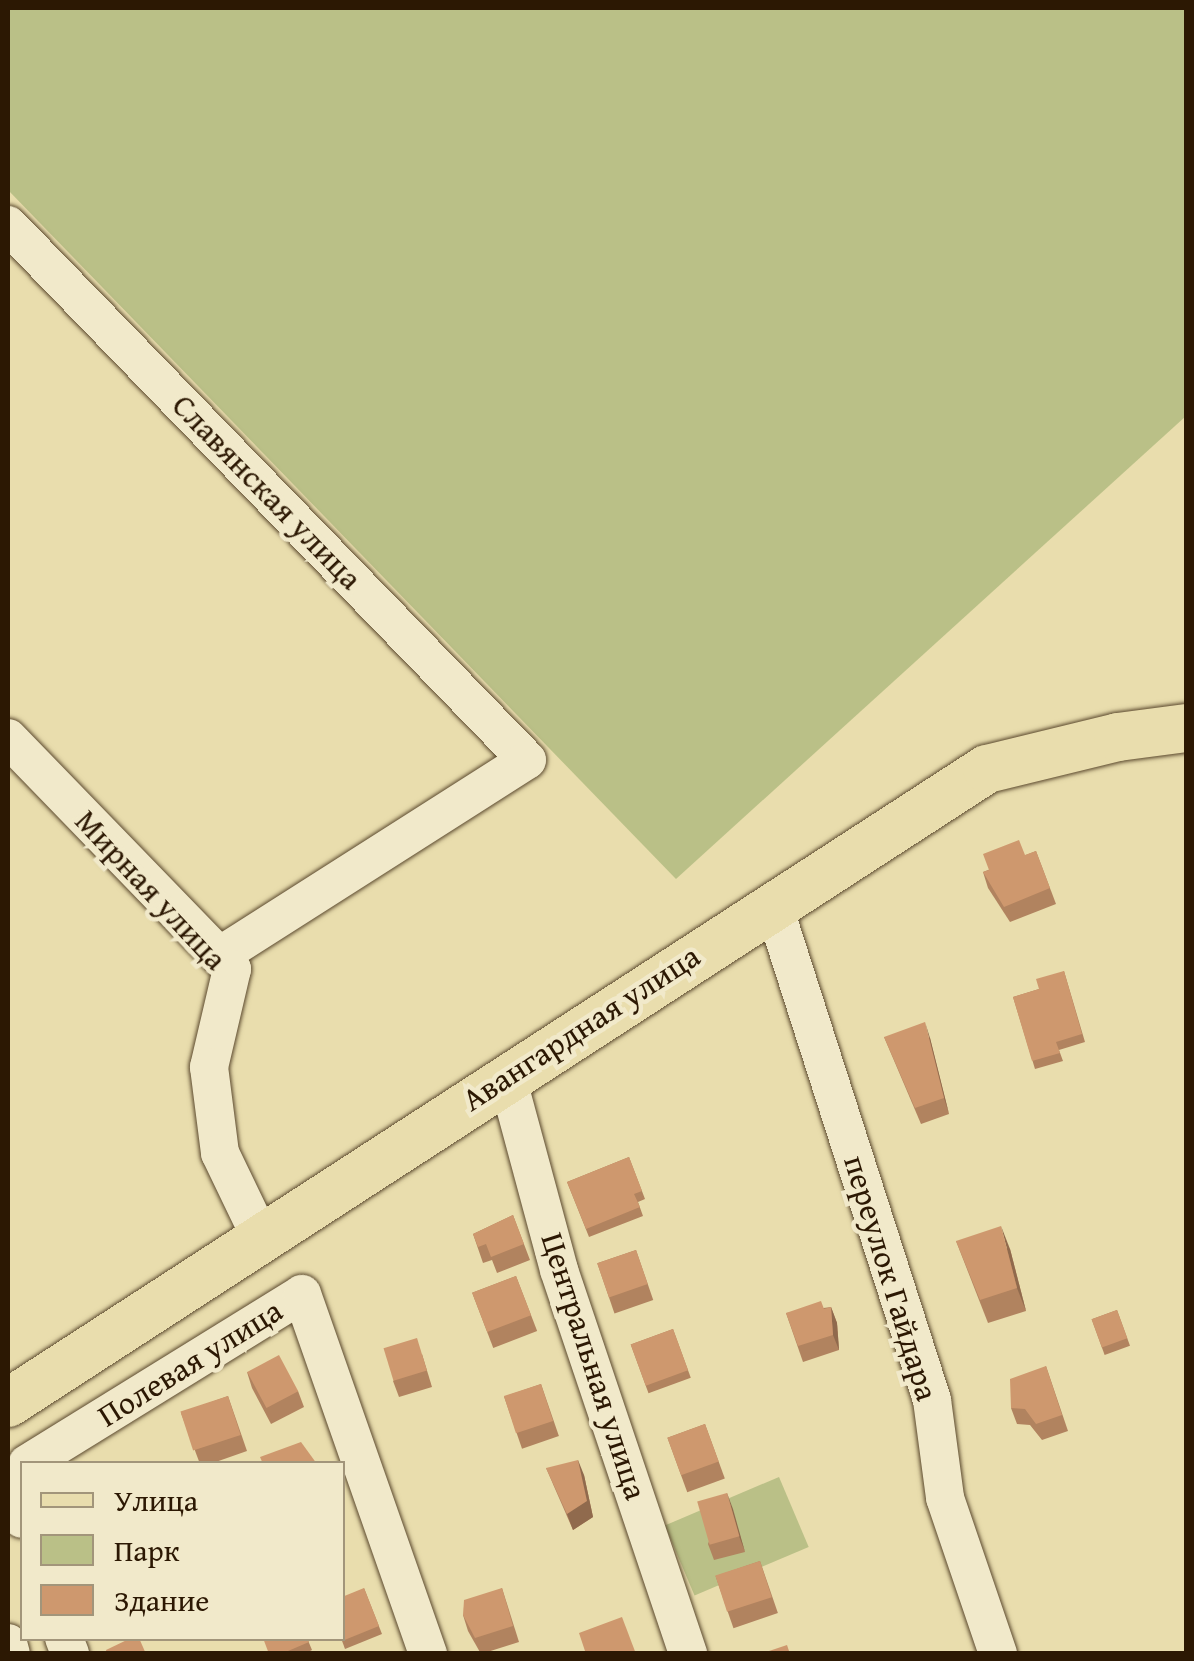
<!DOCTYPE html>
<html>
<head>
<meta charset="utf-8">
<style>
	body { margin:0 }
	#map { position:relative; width:1194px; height:1661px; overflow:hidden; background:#e9ddad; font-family:"Gentium Book Plus",serif }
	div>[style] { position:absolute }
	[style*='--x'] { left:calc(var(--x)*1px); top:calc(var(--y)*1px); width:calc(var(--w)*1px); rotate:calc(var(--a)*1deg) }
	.green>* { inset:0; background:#bac087; transform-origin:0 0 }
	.roads { filter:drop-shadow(0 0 2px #5b492e) drop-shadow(0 0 2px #5b492e) }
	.minor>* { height:38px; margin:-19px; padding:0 19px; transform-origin:19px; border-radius:19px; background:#f1e9ca }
	.major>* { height:48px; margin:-24px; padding:0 24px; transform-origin:24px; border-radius:24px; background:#e9ddad }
	.wall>* { inset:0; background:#b1835f; transform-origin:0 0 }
	.shaded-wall>* { inset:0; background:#906a4d }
	.building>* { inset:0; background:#ce986e; transform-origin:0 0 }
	span { translate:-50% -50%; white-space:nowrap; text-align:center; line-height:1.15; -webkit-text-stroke:9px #f1e9ca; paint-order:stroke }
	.street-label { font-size:32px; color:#2c1803 }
	.frame { position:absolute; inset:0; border:10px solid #2c1803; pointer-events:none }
	.legend { position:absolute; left:20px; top:1461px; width:325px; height:180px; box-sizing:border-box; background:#f1e9ca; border:2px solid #a2957a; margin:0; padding:12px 18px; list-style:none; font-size:30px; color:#2c1803 }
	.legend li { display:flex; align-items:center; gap:20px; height:50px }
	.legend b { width:50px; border:2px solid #a2957a }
</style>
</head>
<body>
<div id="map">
	<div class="green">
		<i style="clip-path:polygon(8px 8px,1186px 8px,1186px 416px,676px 879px,8px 190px)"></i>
		<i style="left:779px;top:1477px;width:76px;height:124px;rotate:67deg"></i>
	</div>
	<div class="roads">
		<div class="minor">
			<i style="--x:8;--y:225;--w:745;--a:45.87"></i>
			<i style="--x:527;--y:760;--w:365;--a:147.5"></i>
			<i style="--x:8;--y:738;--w:322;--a:45.9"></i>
			<i style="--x:232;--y:969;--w:101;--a:103.2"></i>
			<i style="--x:209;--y:1067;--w:87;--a:82.7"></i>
			<i style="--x:220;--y:1153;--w:92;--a:64.3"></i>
			<i style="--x:773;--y:904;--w:521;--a:72.23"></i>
			<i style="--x:932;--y:1400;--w:99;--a:82.4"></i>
			<i style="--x:945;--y:1498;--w:165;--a:71.2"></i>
			<i style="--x:507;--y:1077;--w:200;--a:74.9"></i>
			<i style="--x:559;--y:1270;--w:405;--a:71.4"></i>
			<i style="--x:27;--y:1464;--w:323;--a:-31.7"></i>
			<i style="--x:302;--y:1294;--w:381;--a:70.7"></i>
			<i style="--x:8;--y:1476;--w:45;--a:72"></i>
			<i style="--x:64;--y:1638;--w:17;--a:69"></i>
			<i style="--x:8;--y:1643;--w:11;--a:75"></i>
		</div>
		<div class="major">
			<i style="--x:8;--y:1403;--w:1166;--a:-32.93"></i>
			<i style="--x:987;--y:769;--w:135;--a:-13.7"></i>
			<i style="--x:1118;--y:737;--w:69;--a:-7.5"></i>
		</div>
	</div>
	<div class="wall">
		<i style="clip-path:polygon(1036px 851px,1056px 904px,1010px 922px,988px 888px,983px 872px)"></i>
		<i style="clip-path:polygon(1064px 971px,1085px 1042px,1059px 1050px,1063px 1061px,1035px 1069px,1013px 997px,1039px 989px)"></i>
		<i style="clip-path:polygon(884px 1037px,930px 1038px,949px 1114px,921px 1124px)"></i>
		<i style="clip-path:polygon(629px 1157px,645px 1199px,638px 1202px,643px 1216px,589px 1237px,567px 1182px)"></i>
		<i style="clip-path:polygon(513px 1215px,530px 1260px,497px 1273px,492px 1260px,483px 1263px,473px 1234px)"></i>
		<i style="clip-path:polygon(956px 1241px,1010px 1249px,1026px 1311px,988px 1323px)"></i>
		<i style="left:636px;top:1250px;width:53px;height:41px;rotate:71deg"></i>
		<i style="left:516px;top:1276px;width:59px;height:47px;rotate:69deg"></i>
		<i style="clip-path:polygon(831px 1307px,837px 1323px,839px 1350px,803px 1362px,786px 1313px)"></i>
		<i style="left:1117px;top:1310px;width:38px;height:27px;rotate:70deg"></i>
		<i style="left:673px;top:1329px;width:52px;height:45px;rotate:70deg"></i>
		<i style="clip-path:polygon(422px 1354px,432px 1387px,399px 1397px,393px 1381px)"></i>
		<i style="clip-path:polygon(1046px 1366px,1068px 1431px,1042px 1440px,1030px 1425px,1017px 1424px,1011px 1408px)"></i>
		<i style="clip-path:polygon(247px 1372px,298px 1391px,304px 1407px,271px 1424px,252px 1388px)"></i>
		<i style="left:541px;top:1384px;width:55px;height:39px;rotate:71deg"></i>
		<i style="clip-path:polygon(228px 1396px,247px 1451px,210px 1464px,200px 1464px,181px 1413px)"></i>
		<i style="left:705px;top:1424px;width:58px;height:40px;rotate:70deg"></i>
		<i style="clip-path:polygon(546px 1468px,584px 1475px,593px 1517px,573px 1530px)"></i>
		<i style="clip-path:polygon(727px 1493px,745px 1552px,714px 1560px,708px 1544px)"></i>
		<i style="left:760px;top:1561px;width:55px;height:47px;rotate:71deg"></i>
		<i style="clip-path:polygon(364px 1588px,382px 1634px,345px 1649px,341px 1638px)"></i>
		<i style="clip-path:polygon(502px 1588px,519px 1642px,481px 1654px,468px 1631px,463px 1615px)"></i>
		<i style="clip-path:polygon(307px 1638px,312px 1650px,304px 1654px,269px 1654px)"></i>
	</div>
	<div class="shaded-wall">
		<i style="clip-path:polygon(925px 1022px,930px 1038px,949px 1114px,944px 1098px)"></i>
		<i style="clip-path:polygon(1001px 1226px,1010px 1249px,1026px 1311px,1017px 1288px)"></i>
		<i style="clip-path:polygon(831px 1307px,837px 1323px,839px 1350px,833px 1335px)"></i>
		<i style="clip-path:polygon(578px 1460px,584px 1475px,593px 1517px,573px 1530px,567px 1514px)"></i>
		<i style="clip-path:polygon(727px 1493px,733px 1509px,745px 1552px,739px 1536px)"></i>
	</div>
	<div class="building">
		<i style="clip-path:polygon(1019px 840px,1025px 855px,1036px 851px,1050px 888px,1004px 907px,983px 872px,989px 870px,983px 854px)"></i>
		<i style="clip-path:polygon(1064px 971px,1082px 1034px,1056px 1042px,1060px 1053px,1032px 1061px,1013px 997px,1039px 989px,1036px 979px)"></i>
		<i style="clip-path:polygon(925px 1022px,944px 1098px,915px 1108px,884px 1037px)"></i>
		<i style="clip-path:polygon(629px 1157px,642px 1191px,634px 1194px,640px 1207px,586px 1229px,567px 1182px)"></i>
		<i style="clip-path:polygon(513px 1215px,524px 1244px,491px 1257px,486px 1244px,478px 1247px,473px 1234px)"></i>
		<i style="clip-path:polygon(1001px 1226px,1017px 1288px,980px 1300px,956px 1241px)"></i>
		<i style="left:636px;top:1250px;width:36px;height:41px;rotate:71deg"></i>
		<i style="left:516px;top:1276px;width:42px;height:47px;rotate:69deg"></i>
		<i style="clip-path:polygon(821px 1301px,824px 1309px,831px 1307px,833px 1335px,798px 1346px,786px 1313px)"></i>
		<i style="left:1117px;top:1310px;width:30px;height:27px;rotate:70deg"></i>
		<i style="left:673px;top:1329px;width:44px;height:45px;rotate:70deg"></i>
		<i style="left:417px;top:1338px;width:34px;height:35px;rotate:73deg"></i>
		<i style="left:279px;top:1355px;width:41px;height:36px;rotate:62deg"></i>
		<i style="clip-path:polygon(1046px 1366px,1062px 1415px,1036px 1424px,1025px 1409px,1011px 1408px,1010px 1379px)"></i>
		<i style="left:541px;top:1384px;width:39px;height:39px;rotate:72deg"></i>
		<i style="left:228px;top:1396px;width:41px;height:50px;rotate:72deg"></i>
		<i style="left:705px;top:1424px;width:40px;height:40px;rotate:70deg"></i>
		<i style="clip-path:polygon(301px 1442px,317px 1464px,263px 1464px,260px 1457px)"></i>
		<i style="clip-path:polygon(578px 1460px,587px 1501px,567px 1514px,546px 1468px)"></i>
		<i style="left:727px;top:1493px;width:45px;height:31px;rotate:74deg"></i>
		<i style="left:760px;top:1561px;width:38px;height:47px;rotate:72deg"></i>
		<i style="clip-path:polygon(364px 1588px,379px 1626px,342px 1641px,342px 1597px)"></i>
		<i style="clip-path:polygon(502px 1588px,513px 1626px,475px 1638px,463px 1615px,464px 1600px)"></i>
		<i style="clip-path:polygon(622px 1617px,636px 1654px,586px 1654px,579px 1633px)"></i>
		<i style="clip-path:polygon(131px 1638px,139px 1638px,146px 1654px,107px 1654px,106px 1650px)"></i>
		<i style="clip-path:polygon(263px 1638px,307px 1638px,309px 1642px,281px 1654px,269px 1654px)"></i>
		<i style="clip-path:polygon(787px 1645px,790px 1654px,760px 1654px)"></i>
	</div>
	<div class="street-label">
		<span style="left:267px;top:492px;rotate:46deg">Славянская улица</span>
		<span style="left:151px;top:890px;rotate:47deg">Мирная улица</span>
		<span style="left:581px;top:1028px;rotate:-33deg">Авангардная улица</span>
		<span style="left:891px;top:1278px;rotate:73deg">переулок Гайдара</span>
		<span style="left:190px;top:1363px;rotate:-32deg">Полевая улица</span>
		<span style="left:594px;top:1366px;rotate:72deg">Центральная улица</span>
	</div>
	<div class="frame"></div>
	<ul class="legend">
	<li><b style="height:12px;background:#e9ddad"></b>Улица</li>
	<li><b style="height:28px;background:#bac087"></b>Парк</li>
	<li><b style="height:28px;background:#ce986e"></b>Здание</li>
	</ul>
</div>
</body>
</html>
